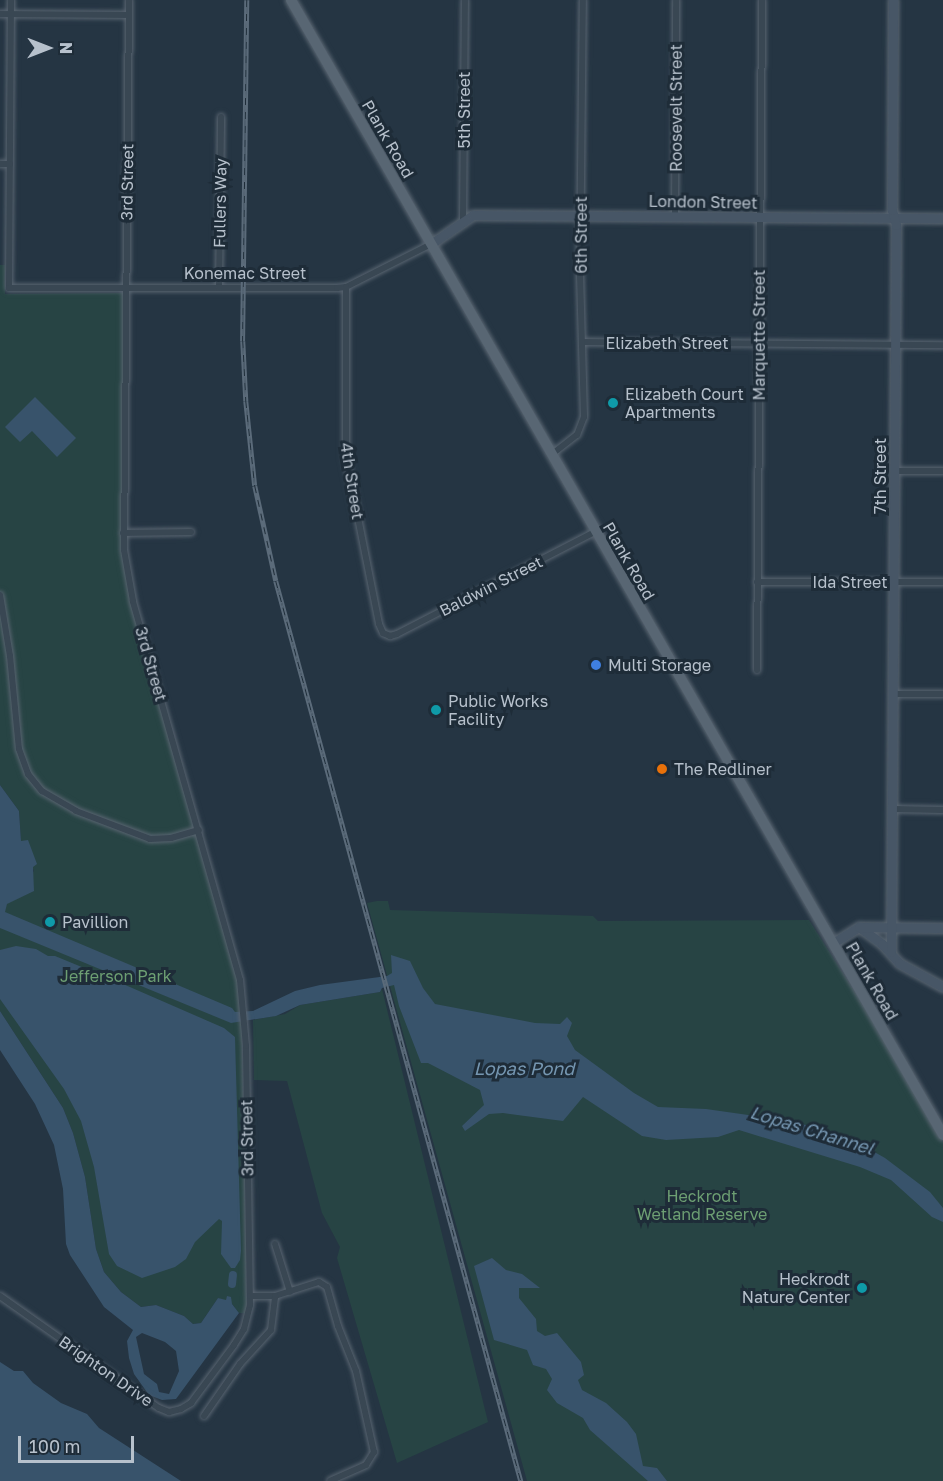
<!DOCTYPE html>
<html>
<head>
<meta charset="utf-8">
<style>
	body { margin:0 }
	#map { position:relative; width:943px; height:1481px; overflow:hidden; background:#253543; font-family:"Golos Text",sans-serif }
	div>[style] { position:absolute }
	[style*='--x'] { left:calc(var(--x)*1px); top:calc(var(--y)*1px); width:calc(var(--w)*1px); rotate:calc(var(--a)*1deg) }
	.green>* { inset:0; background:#274444 }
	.water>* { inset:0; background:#38536b }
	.canal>* { height:8px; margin:-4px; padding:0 4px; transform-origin:4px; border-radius:4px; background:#38536b }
	.roads { filter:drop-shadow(0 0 2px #586470) drop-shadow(0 0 2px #586470) }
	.street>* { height:6px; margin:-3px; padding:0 3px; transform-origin:3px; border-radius:3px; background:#394753 }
	.secondary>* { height:9px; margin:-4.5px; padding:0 4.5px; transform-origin:4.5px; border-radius:4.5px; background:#475666 }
	.primary>* { height:10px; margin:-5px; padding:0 5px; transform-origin:5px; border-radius:5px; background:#586673 }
	.rail>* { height:4.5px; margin-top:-2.25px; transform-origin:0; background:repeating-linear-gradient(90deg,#1e2c38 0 7px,#5b6b7a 0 14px); box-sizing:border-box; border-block:2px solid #5b6b7a }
	.dots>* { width:16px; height:16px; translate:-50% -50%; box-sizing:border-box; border:3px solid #1e2c38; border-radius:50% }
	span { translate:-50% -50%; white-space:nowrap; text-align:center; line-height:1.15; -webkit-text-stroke:6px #1e2c38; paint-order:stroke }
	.street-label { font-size:16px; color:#b7c1cc }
	.poi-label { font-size:16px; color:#b7c1cc }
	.left { translate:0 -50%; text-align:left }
	.right { translate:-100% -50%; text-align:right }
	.park-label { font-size:16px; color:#6d9f73 }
	.water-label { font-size:18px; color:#7596b1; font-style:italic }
	.north { position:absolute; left:18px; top:18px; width:60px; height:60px; -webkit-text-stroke:4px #1e2c38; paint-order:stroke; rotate:90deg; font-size:16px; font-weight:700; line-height:24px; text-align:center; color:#b7c1cc }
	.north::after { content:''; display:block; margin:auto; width:21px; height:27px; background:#b7c1cc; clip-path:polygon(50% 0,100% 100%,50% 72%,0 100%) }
	.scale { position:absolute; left:18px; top:1436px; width:116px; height:27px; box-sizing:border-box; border:3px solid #b7c1cc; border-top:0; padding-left:8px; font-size:18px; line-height:21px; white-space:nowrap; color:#b7c1cc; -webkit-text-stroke:4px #1e2c38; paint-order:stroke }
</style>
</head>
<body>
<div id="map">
	<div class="green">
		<i style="clip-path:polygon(0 265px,5px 265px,5px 294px,124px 293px,123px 562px,180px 776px,231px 950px,244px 1011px,242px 1039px,247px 1306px,246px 1313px,239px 1313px,232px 1304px,218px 1298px,201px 1323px,193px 1324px,184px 1316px,156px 1305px,141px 1307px,121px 1292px,104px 1272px,96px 1249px,85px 1177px,73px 1133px,63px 1108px,0 1011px,0 908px,7px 904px,34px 871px,21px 842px,19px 811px,0 785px)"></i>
		<i style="clip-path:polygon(377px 901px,388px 901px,390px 910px,593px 916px,598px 921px,809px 920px,878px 1028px,943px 1142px,943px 1481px,527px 1481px,367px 903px)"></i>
		<i style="clip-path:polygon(382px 989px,488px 1422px,397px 1463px,337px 1258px,340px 1247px,322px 1213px,287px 1081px,254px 1080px,253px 1020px,285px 1014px,300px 1005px,380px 992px)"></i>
	</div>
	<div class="water">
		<i style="clip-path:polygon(35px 397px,76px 438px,57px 457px,32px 431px,20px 442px,5px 427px)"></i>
		<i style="clip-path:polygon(0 785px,19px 811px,21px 841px,28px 840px,37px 864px,33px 867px,34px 891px,7px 904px,5px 912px,232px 1008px,235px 1012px,253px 1011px,295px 991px,320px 985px,387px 976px,392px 973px,391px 955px,410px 961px,423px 988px,435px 1004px,535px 1023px,560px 1024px,567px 1017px,572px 1023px,567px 1036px,575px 1050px,634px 1093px,658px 1107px,706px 1109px,776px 1119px,811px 1126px,862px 1145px,885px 1158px,930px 1192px,943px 1208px,943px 1222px,932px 1217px,891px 1180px,860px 1167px,739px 1130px,718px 1137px,666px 1140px,642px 1136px,583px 1097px,563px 1121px,503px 1113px,489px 1114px,465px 1131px,462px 1126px,484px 1105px,480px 1090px,428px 1063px,421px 1063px,399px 1006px,394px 985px,382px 988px,380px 992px,300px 1005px,276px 1016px,231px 1023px,0 928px)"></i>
		<i style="clip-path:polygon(16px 946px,36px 949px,48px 956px,55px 956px,123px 984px,224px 1028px,235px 1037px,241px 1251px,240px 1260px,235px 1268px,231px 1268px,221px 1254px,222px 1221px,219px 1219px,195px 1242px,186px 1259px,175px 1267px,142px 1278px,117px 1266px,109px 1254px,94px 1167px,81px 1121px,64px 1089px,0 999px,0 950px)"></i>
		<i style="clip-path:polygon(evenodd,0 1011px,63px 1108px,73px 1133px,85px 1177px,96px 1249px,104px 1272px,121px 1292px,141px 1307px,156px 1305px,184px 1316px,193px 1324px,201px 1323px,218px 1298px,226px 1300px,227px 1296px,231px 1297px,232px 1304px,239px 1313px,176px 1399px,162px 1400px,149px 1395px,134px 1374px,129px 1358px,127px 1341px,133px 1330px,104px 1307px,70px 1255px,66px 1244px,63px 1189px,54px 1145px,35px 1104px,0 1050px,0 1011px,142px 1333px,165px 1342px,176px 1351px,179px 1371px,169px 1394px,159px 1392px,157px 1384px,144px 1374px,136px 1337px,142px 1333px)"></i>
		<i style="clip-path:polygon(492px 1258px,506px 1270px,522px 1274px,540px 1288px,519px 1288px,519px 1298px,536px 1319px,537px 1331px,545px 1336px,557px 1333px,581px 1362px,584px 1375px,578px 1380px,582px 1390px,606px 1403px,627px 1422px,636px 1434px,643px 1466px,657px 1468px,667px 1481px,648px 1481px,590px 1430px,583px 1418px,557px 1403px,547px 1390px,552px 1379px,546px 1369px,533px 1365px,527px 1350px,494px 1340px,474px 1266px)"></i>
		<i style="clip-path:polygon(0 1362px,14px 1371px,23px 1371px,33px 1383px,61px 1403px,87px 1414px,99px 1428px,181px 1481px,0 1481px)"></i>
	</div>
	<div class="canal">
		<i style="--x:232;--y:1284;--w:9;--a:-84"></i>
	</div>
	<div class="roads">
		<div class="street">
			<i style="--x:11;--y:0;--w:288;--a:90.4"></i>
			<i style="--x:9;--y:288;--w:328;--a:0"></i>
			<i style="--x:337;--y:288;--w:9;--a:-6"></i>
			<i style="--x:346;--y:287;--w:95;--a:-26.8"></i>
			<i style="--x:0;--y:14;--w:129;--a:0.4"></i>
			<i style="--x:0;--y:164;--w:10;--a:0"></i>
			<i style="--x:675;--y:216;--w:216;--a:-89.7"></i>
			<i style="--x:463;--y:220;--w:220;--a:-89.5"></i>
			<i style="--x:346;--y:287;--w:170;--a:90"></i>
			<i style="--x:346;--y:457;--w:170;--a:78.8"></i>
			<i style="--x:379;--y:624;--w:10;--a:66"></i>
			<i style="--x:383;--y:633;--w:8;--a:23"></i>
			<i style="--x:390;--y:636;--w:7;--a:-16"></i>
			<i style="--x:397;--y:634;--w:223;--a:-27.3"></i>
			<i style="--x:219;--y:288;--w:171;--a:-89.3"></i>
			<i style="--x:583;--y:342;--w:360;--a:0.5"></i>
			<i style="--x:551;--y:455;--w:33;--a:-38"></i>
			<i style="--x:577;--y:435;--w:19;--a:-69"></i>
			<i style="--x:584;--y:417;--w:145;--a:-91.6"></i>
			<i style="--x:580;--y:272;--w:272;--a:-89.4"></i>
			<i style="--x:895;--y:471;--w:48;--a:0"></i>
			<i style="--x:123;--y:533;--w:68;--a:-0.8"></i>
			<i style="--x:757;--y:582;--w:186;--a:0"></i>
			<i style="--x:0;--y:595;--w:62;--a:80.7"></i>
			<i style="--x:10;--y:656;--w:93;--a:84.5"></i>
			<i style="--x:19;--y:749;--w:27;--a:70"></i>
			<i style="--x:28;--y:774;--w:22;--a:51"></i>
			<i style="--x:42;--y:791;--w:39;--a:30"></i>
			<i style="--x:76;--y:811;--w:79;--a:20.7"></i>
			<i style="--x:150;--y:839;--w:21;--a:-3"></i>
			<i style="--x:171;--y:838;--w:29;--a:-16"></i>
			<i style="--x:757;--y:670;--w:670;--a:-89.57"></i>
			<i style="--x:893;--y:694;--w:50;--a:0"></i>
			<i style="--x:892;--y:809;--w:51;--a:1.1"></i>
			<i style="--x:275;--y:1244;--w:50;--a:72.6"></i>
			<i style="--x:0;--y:1296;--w:194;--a:35.2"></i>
			<i style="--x:159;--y:1408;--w:11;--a:22"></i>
			<i style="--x:169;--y:1412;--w:12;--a:-14"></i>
			<i style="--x:181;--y:1409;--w:12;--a:-31"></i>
			<i style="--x:191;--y:1403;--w:72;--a:-53.4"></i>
			<i style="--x:234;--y:1345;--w:19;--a:-58"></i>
			<i style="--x:244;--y:1329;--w:25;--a:-76"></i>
			<i style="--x:250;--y:1305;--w:259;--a:-90.9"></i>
			<i style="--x:246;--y:1046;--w:66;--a:-95.2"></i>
			<i style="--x:240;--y:980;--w:394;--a:-105.8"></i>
			<i style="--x:133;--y:601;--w:52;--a:-100"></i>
			<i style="--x:124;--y:550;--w:550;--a:-89.48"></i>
			<i style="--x:250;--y:1296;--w:25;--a:0"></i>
			<i style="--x:275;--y:1296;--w:46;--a:-17.7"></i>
			<i style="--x:319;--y:1282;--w:9;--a:32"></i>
			<i style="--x:327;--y:1287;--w:41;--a:74.2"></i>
			<i style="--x:338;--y:1326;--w:48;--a:68.2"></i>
			<i style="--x:356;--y:1371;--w:83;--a:77.5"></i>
			<i style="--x:374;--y:1452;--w:15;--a:122"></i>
			<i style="--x:366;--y:1465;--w:39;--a:156"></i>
			<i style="--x:204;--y:1416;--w:63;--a:-55.3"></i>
			<i style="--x:240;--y:1364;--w:46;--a:-47.6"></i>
			<i style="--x:271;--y:1330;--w:34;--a:-83"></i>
		</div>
		<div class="secondary">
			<i style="--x:431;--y:244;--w:51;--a:-34.6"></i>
			<i style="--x:473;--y:215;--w:470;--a:0.4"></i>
			<i style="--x:859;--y:927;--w:29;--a:36"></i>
			<i style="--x:882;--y:944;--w:25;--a:48"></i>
			<i style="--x:899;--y:963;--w:50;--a:28.6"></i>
			<i style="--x:833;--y:943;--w:31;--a:-32"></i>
			<i style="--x:859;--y:927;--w:84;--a:0.7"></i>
			<i style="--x:891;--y:952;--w:727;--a:-89.61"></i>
			<i style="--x:896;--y:225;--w:16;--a:-105"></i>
			<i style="--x:892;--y:210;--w:210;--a:-89.7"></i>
		</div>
		<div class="primary">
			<i style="--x:291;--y:0;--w:1309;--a:60.12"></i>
		</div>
	</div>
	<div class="rail">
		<i style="--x:247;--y:0;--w:341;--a:90.7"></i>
		<i style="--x:243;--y:341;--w:60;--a:87.1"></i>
		<i style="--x:246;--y:401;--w:85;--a:84"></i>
		<i style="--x:255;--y:486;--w:97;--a:77.5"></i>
		<i style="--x:276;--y:581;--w:933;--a:74.77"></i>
	</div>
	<div class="dots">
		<i style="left:613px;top:403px;background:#0f9aa8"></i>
		<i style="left:596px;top:665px;background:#3f7fe0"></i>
		<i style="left:436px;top:710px;background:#0f9aa8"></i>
		<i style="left:662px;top:769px;background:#e8710a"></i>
		<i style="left:50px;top:922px;background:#0f9aa8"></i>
		<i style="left:862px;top:1288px;background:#0f9aa8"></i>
	</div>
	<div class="street-label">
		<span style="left:676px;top:108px;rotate:-90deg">Roosevelt Street</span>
		<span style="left:464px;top:110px;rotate:-90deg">5th Street</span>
		<span style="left:388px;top:139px;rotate:60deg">Plank Road</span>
		<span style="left:127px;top:182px;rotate:-89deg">3rd Street</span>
		<span style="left:703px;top:202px;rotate:1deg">London Street</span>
		<span style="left:220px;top:203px;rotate:-89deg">Fullers Way</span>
		<span style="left:581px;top:235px;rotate:-90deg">6th Street</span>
		<span style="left:245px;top:273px">Konemac Street</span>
		<span style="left:759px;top:335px;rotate:-90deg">Marquette Street</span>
		<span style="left:667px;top:343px">Elizabeth Street</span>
		<span style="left:880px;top:476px;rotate:-90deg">7th Street</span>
		<span style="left:352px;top:481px;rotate:81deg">4th Street</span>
		<span style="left:629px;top:561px;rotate:60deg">Plank Road</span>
		<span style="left:850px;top:582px">Ida Street</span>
		<span style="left:491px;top:586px;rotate:-27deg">Baldwin Street</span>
		<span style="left:151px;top:664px;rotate:74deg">3rd Street</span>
		<span style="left:872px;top:981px;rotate:60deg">Plank Road</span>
		<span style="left:247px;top:1138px;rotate:-91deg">3rd Street</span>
		<span style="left:106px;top:1371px;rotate:35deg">Brighton Drive</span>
	</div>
	<div class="poi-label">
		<span class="left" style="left:625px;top:403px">Elizabeth Court<br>Apartments</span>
		<span class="left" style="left:608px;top:665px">Multi Storage</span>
		<span class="left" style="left:448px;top:710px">Public Works<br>Facility</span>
		<span class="left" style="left:674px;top:769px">The Redliner</span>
		<span class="left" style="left:62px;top:922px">Pavillion</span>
		<span class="right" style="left:850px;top:1288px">Heckrodt<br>Nature Center</span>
	</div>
	<div class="park-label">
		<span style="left:116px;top:976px">Jefferson Park</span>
		<span style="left:702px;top:1205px">Heckrodt<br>Wetland Reserve</span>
	</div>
	<div class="water-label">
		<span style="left:524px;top:1068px">Lopas Pond</span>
		<span style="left:812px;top:1130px;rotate:17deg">Lopas Channel</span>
	</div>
	<div class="north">N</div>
	<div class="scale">100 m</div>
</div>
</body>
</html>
